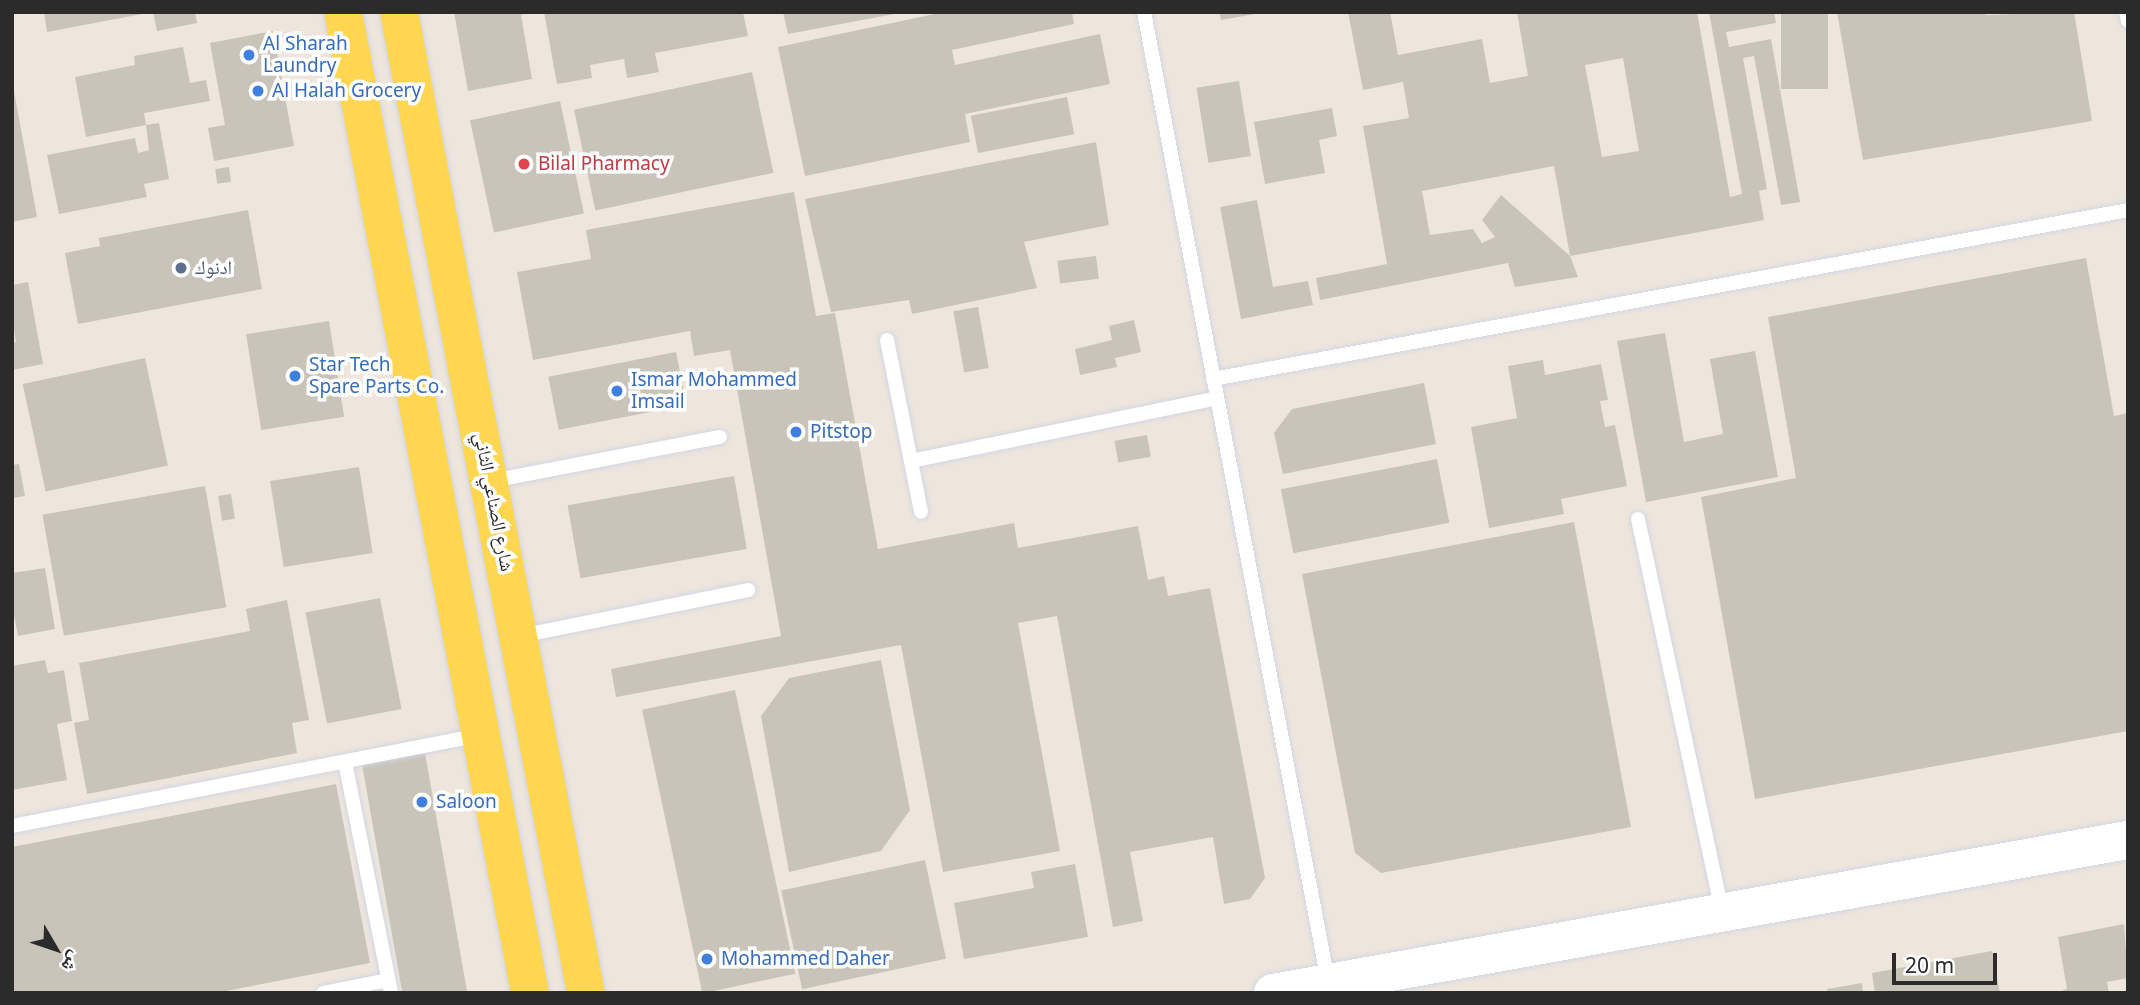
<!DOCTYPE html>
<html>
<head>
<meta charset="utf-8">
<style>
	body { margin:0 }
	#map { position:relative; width:2140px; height:1005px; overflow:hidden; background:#eee6dc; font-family:"Noto Sans","Noto Naskh Arabic",sans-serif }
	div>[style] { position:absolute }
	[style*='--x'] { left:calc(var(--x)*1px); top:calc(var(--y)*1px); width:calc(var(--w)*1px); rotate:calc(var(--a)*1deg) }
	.building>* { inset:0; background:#c9c4ba; transform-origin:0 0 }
	.roads { filter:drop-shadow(0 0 2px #d1d5e5) drop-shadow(0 0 2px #d1d5e5) }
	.lane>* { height:14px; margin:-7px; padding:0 7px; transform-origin:7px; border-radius:7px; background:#fff }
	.secondary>* { height:38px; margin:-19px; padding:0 19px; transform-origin:19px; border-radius:19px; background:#fff }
	.primary>* { height:38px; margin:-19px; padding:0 19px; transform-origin:19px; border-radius:19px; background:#ffd650 }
	.dots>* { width:19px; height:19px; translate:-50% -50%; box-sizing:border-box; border:4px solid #fff; border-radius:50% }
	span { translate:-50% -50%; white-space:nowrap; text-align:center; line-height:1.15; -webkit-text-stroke:7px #fff; paint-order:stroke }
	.shop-label { font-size:19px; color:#366cbe }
	.left { translate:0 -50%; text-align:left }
	.health-label { font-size:19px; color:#be3a42 }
	.service-label { font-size:19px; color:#4e5e75 }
	.street-label { font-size:19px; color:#2b2b2b }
	.frame { position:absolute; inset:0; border:14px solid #2b2b2b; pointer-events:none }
	.north { position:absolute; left:21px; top:914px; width:70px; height:70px; -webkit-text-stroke:5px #fff; paint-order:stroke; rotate:129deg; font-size:19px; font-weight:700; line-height:28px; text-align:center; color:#2b2b2b }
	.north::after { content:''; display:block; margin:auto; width:24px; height:32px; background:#2b2b2b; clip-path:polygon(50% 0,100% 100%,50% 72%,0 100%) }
	.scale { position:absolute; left:1892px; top:953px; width:105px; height:32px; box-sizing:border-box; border:4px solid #2b2b2b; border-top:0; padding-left:9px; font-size:21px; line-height:24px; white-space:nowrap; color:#2b2b2b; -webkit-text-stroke:5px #fff; paint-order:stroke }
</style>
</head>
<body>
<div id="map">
	<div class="building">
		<i style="clip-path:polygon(44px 12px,142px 12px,142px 14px,47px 32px)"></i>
		<i style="clip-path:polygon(153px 12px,195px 12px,197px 23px,157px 31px)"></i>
		<i style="clip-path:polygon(454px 12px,530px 12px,521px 15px,532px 79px,468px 91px)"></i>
		<i style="clip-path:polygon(544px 12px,743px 12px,748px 36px,655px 53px,659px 72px,627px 78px,624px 59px,590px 65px,592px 78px,557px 84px)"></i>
		<i style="clip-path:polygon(783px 12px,894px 12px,894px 14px,788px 34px)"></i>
		<i style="clip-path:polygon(944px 12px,1072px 12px,1074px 24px,952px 50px,955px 65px,1100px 34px,1110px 84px,965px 114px,970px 142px,805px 176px,778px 47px)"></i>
		<i style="clip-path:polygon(1219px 12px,1254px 12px,1255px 14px,1221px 20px)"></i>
		<i style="clip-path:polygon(evenodd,1348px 12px,1390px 12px,1398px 55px,1482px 39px,1490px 83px,1528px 76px,1517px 12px,1697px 12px,1730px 197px,1742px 194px,1709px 12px,1774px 12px,1776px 23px,1726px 32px,1729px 47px,1771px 39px,1800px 202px,1781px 205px,1754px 56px,1743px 58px,1767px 189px,1759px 191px,1764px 220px,1570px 256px,1554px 166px,1422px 191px,1430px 235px,1473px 229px,1482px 243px,1495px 237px,1482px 220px,1501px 195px,1570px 256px,1578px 277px,1515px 287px,1508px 263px,1320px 300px,1316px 278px,1387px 264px,1363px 126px,1409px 118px,1403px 82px,1363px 90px,1348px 12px,1623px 58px,1639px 151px,1602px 157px,1585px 65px,1623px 58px)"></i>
		<i style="left:1781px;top:12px;width:47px;height:77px"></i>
		<i style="clip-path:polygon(1837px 12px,1986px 12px,1986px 15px,2074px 12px,2092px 121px,1863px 160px)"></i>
		<i style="clip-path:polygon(273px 31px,294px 146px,214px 161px,208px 128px,225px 125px,210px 43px)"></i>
		<i style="clip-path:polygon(183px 47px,190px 83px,206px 80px,210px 101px,144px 113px,146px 125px,86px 137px,75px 77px,135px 65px,134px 56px)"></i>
		<i style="left:752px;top:72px;width:103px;height:182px;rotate:78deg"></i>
		<i style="left:1239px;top:81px;width:76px;height:43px;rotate:81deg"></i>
		<i style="clip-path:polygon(14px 91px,37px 217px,12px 222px,12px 92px)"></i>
		<i style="left:1067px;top:97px;width:38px;height:98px;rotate:79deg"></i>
		<i style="left:560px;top:101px;width:115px;height:92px;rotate:78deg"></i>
		<i style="clip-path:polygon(1332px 108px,1337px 136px,1319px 140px,1325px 173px,1265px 184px,1254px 122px)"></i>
		<i style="clip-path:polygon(159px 123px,169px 179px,144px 184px,147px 197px,59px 214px,47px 155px,135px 138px,138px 153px,149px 150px,146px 125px)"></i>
		<i style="clip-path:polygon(1096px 142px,1109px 225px,1024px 242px,1037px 288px,912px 314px,909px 300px,831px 312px,805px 199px)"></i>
		<i style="left:229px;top:167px;width:15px;height:14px;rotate:82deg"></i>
		<i style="clip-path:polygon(794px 192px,816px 316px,835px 313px,878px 549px,1014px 523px,1018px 548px,1138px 526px,1148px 580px,1164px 576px,1168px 596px,1210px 588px,1265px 878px,1250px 899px,1224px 904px,1213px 837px,1130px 852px,1143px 921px,1113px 927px,1057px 616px,1018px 623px,1060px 851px,943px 872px,901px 645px,616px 697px,611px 669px,781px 636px,730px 350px,694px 356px,690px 331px,533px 360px,517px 272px,591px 259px,586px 230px)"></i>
		<i style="clip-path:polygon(1257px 200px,1273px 287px,1308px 281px,1313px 305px,1241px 319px,1220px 207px)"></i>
		<i style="clip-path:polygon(248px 210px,262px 289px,78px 324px,65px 253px,100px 246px,99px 238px)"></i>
		<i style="left:1096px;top:256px;width:23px;height:39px;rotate:83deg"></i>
		<i style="clip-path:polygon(2086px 258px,2114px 416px,2128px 413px,2128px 731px,1755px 799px,1701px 497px,1796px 478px,1768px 317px)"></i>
		<i style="clip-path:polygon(28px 282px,43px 364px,12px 370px,12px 343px,16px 342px,12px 320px,12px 285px)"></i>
		<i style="left:978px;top:307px;width:62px;height:25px;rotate:80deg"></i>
		<i style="clip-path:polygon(1134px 320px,1141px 352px,1115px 358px,1117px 367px,1080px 375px,1075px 349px,1112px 340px,1109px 326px)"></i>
		<i style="left:329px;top:321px;width:97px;height:84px;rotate:81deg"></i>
		<i style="clip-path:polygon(1665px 333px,1684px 442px,1723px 434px,1710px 359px,1755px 351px,1778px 477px,1646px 502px,1617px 341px)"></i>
		<i style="left:676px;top:352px;width:54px;height:130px;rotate:79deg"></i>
		<i style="left:145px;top:358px;width:110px;height:125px;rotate:78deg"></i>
		<i style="clip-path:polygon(1543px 360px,1545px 375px,1601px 364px,1608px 400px,1600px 401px,1605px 427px,1615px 425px,1627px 486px,1561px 499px,1564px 514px,1489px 528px,1471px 427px,1517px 418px,1508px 366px)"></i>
		<i style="clip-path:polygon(1424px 383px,1436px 444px,1283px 474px,1274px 433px,1292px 409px)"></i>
		<i style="left:1147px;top:435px;width:22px;height:33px;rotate:80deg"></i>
		<i style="left:1437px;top:459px;width:65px;height:159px;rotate:79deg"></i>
		<i style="clip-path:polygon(19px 464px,25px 496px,12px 498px,12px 465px)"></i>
		<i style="left:359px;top:467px;width:87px;height:90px;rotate:81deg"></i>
		<i style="left:734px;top:476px;width:74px;height:169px;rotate:80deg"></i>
		<i style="left:205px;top:486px;width:123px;height:165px;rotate:80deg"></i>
		<i style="left:231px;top:494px;width:25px;height:13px;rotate:81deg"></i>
		<i style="clip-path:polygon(1574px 522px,1631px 827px,1381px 873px,1355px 853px,1302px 574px)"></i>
		<i style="clip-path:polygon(45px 568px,55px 629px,18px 636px,12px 604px,12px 573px)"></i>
		<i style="left:380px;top:598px;width:113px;height:76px;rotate:79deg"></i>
		<i style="clip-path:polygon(287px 600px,309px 720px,292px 723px,297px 753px,87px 794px,74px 723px,89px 720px,79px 663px,250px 631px,246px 609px)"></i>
		<i style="clip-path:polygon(45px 660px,48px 673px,64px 670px,72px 721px,57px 724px,67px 780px,12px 790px,12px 666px)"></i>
		<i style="clip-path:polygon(881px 660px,910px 810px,881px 851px,789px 872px,761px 716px,789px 678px)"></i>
		<i style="left:735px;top:690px;width:290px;height:95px;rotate:78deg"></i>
		<i style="left:425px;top:753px;width:244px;height:64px;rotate:80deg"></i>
		<i style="clip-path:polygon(336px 784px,370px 963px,216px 993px,12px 993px,12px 847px)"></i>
		<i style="left:925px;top:860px;width:101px;height:147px;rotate:78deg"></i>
		<i style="clip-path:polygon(1075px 864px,1088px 937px,964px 959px,954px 903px,1034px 888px,1031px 872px)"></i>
		<i style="clip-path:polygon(2124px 924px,2128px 978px,2107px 982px,2109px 993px,2056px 993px,2067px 989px,2058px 937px)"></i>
		<i style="clip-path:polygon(1992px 951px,2000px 993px,1875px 993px,1872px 973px)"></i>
		<i style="clip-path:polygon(1862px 983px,1863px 993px,1828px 993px,1827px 989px)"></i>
	</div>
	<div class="roads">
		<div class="lane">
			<i style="--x:1144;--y:12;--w:986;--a:79.25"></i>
			<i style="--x:2126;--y:12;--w:9;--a:77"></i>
			<i style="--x:887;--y:340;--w:175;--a:78.8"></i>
			<i style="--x:1213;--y:379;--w:930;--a:-10.46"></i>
			<i style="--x:911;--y:461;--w:312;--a:-11.6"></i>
			<i style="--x:491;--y:481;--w:233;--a:-10.9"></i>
			<i style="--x:1638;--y:519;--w:401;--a:77.9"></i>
			<i style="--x:520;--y:636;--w:233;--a:-11.4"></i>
			<i style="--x:345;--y:762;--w:236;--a:78.7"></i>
			<i style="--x:12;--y:826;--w:476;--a:-11"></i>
			<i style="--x:323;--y:993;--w:66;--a:-11.3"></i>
		</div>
		<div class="secondary">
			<i style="--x:1273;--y:993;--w:869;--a:-10.15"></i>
		</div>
		<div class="primary">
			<i style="--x:343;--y:12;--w:999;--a:79.21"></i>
			<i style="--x:399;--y:12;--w:999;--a:79.21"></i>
		</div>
	</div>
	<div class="dots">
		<i style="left:249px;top:55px;background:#3f7fe0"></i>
		<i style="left:258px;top:91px;background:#3f7fe0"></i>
		<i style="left:524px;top:164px;background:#e0444e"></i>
		<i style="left:181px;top:268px;background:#5c6f8a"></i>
		<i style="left:295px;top:376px;background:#3f7fe0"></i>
		<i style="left:617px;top:391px;background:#3f7fe0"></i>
		<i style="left:796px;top:432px;background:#3f7fe0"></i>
		<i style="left:422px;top:802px;background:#3f7fe0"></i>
		<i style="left:707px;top:959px;background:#3f7fe0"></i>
	</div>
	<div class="shop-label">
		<span class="left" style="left:263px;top:55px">Al Sharah<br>Laundry</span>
		<span class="left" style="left:272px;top:91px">Al Halah Grocery</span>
		<span class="left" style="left:309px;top:376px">Star Tech<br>Spare Parts Co.</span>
		<span class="left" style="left:631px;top:391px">Ismar Mohammed<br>Imsail</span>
		<span class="left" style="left:810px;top:432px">Pitstop</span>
		<span class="left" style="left:436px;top:802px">Saloon</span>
		<span class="left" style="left:721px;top:959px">Mohammed Daher</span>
	</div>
	<div class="health-label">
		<span class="left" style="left:538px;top:164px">Bilal Pharmacy</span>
	</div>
	<div class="service-label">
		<span class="left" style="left:195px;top:268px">ادنوك</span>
	</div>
	<div class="street-label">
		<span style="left:494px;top:502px;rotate:79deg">شارع الصناعي الثاني</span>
	</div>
	<div class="frame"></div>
	<div class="north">ش</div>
	<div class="scale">20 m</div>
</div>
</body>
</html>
